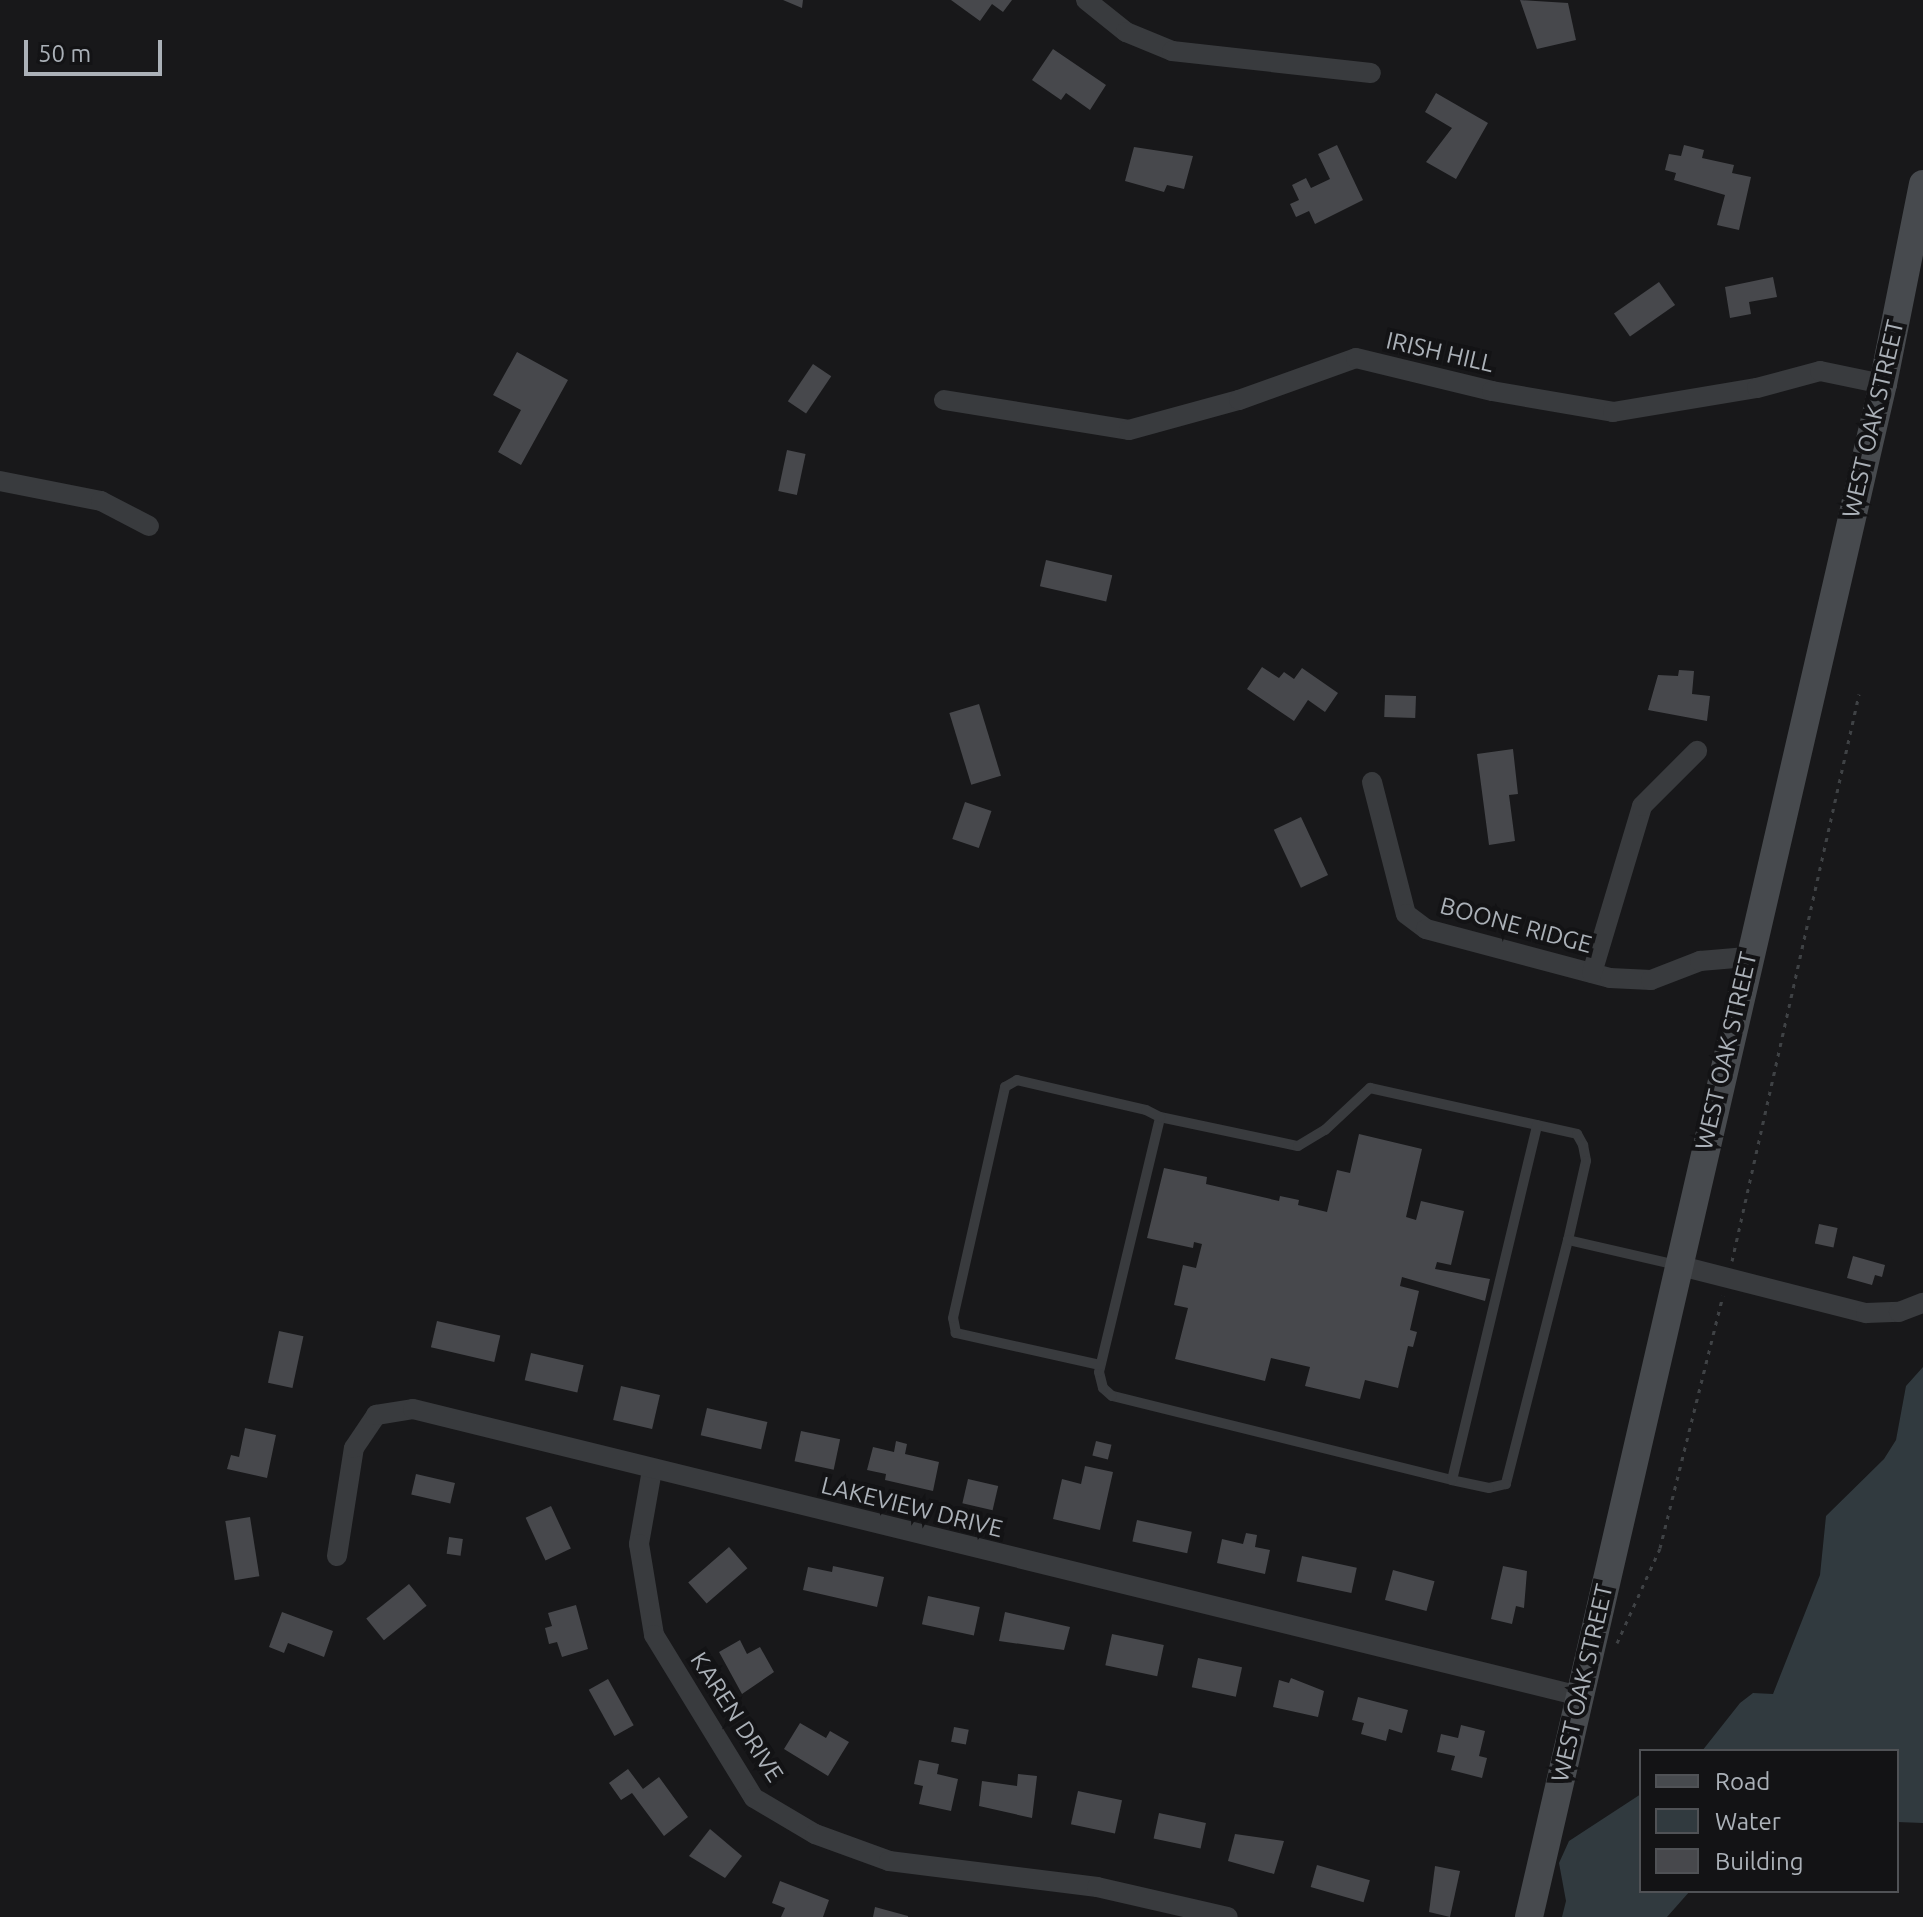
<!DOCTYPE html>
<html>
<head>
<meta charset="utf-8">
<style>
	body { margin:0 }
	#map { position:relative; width:1923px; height:1917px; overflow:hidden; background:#18181a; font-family:Ubuntu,sans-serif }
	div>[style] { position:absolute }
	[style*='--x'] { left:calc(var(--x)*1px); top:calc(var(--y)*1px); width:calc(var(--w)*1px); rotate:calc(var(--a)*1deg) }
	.water>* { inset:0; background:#313a3f }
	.building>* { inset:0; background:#47484c; transform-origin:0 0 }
	.path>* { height:3px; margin-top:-1.5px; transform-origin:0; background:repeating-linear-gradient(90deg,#3f4245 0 4px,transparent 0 10px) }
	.lane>* { height:10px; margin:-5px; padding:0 5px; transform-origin:5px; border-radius:5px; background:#393b3e }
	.street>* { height:20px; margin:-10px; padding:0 10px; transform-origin:10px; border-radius:10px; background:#393b3e }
	.secondary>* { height:28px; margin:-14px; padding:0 14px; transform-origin:14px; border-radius:14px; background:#474a4e }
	span { translate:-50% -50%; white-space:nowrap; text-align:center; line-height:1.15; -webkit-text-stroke:8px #131315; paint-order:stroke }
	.street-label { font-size:24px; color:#abb1b8 }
	.legend { position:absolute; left:1639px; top:1749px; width:260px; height:144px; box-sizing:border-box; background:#131315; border:2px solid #505256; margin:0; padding:10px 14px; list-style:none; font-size:24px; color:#abb1b8 }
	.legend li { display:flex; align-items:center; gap:16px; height:40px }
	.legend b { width:40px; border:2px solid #505256 }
	.scale { position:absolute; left:24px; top:40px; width:138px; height:36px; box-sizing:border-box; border:4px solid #abb1b8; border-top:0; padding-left:10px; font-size:24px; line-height:28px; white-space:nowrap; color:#abb1b8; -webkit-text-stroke:6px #131315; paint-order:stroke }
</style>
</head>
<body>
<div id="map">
	<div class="water">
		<i style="clip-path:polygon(1923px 1367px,1923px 1823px,1897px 1822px,1897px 1751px,1702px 1751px,1740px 1703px,1753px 1693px,1773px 1694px,1820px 1575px,1826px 1516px,1884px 1459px,1896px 1440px,1906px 1386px)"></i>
		<i style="clip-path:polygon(1641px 1794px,1641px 1891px,1690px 1891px,1667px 1917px,1562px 1917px,1566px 1901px,1559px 1863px,1569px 1841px)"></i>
	</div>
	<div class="building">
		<i style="clip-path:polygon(783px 0,803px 0,802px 8px)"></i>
		<i style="clip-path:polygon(951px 0,1012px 0,1003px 12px,992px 4px,980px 21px)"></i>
		<i style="clip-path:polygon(1520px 0,1568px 3px,1576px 40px,1537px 49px)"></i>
		<i style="clip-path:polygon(1053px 49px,1106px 85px,1090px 110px,1066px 93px,1061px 100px,1032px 80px)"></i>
		<i style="clip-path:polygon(1436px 93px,1488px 123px,1456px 179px,1426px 162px,1452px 128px,1425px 112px)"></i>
		<i style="clip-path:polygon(1337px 145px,1363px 200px,1315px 224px,1309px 211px,1296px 217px,1290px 204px,1299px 200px,1292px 185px,1306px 178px,1311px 188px,1330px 179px,1318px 154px)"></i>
		<i style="clip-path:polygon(1684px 145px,1704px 150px,1702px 158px,1734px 165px,1732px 173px,1751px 177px,1739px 230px,1717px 225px,1725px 195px,1674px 180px,1676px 173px,1665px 170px,1669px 154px,1681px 156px)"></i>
		<i style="clip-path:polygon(1134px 147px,1193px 156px,1184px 189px,1167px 185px,1164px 192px,1125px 181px)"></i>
		<i style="clip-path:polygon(1773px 277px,1777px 297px,1749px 302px,1751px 314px,1730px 318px,1725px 287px)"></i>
		<i style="left:1659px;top:282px;width:28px;height:55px;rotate:55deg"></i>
		<i style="clip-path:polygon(517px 352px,568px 380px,521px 465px,498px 452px,521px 410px,493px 395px)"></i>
		<i style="left:813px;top:364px;width:22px;height:45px;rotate:34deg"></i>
		<i style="left:787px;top:450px;width:19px;height:42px;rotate:12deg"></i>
		<i style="left:1046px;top:560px;width:68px;height:27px;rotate:13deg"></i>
		<i style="clip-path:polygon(1262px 667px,1279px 678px,1284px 672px,1294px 679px,1302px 668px,1338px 693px,1325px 712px,1308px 700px,1294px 721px,1247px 689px)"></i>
		<i style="clip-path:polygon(1679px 670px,1694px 671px,1692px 694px,1710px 696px,1707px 721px,1648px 710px,1658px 675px,1678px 676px)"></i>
		<i style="left:1385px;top:695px;width:31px;height:22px;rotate:2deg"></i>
		<i style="left:979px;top:704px;width:75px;height:31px;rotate:73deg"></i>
		<i style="clip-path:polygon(1513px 749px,1518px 794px,1509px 795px,1515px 841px,1489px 845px,1477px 754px)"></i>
		<i style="left:965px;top:802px;width:28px;height:39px;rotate:19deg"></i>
		<i style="left:1301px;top:817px;width:64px;height:30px;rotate:65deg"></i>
		<i style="clip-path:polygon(1359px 1134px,1422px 1149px,1406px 1217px,1416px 1220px,1421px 1201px,1464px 1211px,1451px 1265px,1437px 1262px,1435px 1269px,1490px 1279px,1485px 1301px,1402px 1277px,1400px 1286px,1419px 1291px,1410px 1330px,1417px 1332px,1413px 1347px,1408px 1346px,1398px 1388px,1365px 1380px,1360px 1399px,1305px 1386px,1310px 1367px,1271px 1358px,1265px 1381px,1175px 1359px,1188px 1308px,1174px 1305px,1183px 1265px,1196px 1268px,1202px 1244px,1194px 1242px,1193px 1248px,1147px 1238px,1164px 1168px,1207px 1177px,1206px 1184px,1279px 1201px,1280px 1196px,1299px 1200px,1298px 1205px,1327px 1212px,1337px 1170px,1350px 1173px)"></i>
		<i style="left:1819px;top:1224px;width:19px;height:20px;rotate:12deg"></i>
		<i style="clip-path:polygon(1853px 1256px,1885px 1265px,1882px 1277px,1875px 1275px,1872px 1285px,1847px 1278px)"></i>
		<i style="left:437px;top:1321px;width:65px;height:27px;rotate:13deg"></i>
		<i style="left:279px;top:1331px;width:25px;height:53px;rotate:12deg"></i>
		<i style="left:531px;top:1353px;width:54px;height:28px;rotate:13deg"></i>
		<i style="left:621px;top:1386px;width:40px;height:35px;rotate:13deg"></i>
		<i style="left:707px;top:1408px;width:62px;height:28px;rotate:13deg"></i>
		<i style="clip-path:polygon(245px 1428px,276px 1435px,267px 1478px,227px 1469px,231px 1455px,239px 1457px)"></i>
		<i style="left:801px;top:1431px;width:40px;height:31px;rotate:12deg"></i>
		<i style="clip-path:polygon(896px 1441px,907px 1444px,905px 1454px,939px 1462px,933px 1491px,885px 1480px,886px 1474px,867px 1470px,873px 1447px,894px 1452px)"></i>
		<i style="left:1096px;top:1441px;width:16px;height:15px;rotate:14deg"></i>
		<i style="clip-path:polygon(1085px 1466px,1113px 1472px,1100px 1530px,1053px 1519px,1062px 1479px,1081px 1484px)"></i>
		<i style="left:416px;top:1474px;width:40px;height:21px;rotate:13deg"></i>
		<i style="left:968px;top:1479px;width:31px;height:25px;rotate:13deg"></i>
		<i style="left:551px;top:1506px;width:47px;height:28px;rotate:65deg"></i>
		<i style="left:250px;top:1517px;width:60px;height:25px;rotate:81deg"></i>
		<i style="left:1137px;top:1520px;width:56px;height:22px;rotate:12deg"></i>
		<i style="clip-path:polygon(1246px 1533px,1257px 1535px,1255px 1547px,1270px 1550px,1265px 1574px,1217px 1563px,1222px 1539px,1243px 1544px)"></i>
		<i style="left:449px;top:1537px;width:14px;height:17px;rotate:8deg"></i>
		<i style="left:729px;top:1547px;width:28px;height:54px;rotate:49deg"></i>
		<i style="left:1302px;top:1556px;width:56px;height:26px;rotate:12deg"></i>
		<i style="clip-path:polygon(833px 1566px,884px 1577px,877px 1607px,803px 1590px,808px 1567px,832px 1572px)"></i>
		<i style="clip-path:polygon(1503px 1566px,1527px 1571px,1524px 1608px,1516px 1606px,1512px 1624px,1491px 1619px)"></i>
		<i style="left:1393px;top:1570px;width:43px;height:31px;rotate:15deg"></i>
		<i style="left:409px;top:1584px;width:28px;height:55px;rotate:51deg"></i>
		<i style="left:928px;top:1596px;width:53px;height:29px;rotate:12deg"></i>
		<i style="clip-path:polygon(576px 1605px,588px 1649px,562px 1657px,557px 1642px,549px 1644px,545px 1628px,552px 1626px,548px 1613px)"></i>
		<i style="clip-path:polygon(282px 1612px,333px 1631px,324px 1657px,288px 1643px,284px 1653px,269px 1647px)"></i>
		<i style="clip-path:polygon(1005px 1612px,1070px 1627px,1064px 1650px,999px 1641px)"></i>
		<i style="left:1112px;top:1634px;width:53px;height:32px;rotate:12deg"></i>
		<i style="clip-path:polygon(740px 1640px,747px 1654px,760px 1647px,774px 1672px,742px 1694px,719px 1652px)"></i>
		<i style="left:1198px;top:1658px;width:45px;height:30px;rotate:12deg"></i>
		<i style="clip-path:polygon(1291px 1678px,1324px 1691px,1318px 1717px,1273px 1707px,1279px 1680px,1289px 1683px)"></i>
		<i style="left:608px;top:1679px;width:53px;height:22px;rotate:61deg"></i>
		<i style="clip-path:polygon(1358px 1697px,1408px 1710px,1402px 1733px,1389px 1729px,1386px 1741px,1361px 1734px,1364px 1723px,1352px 1720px)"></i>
		<i style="clip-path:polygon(800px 1723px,826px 1738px,830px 1731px,849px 1742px,828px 1776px,784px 1749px)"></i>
		<i style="clip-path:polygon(1461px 1725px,1485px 1731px,1479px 1756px,1487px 1758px,1482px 1778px,1451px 1770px,1455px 1756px,1437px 1752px,1441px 1734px,1458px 1738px)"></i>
		<i style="left:954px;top:1727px;width:15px;height:15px;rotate:11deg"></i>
		<i style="clip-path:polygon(919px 1760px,939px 1764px,937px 1774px,958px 1779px,951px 1811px,919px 1804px,923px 1786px,914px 1784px)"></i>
		<i style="clip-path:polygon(628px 1769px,643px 1789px,659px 1777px,688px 1817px,664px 1836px,632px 1793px,621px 1800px,609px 1783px)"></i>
		<i style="clip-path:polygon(1018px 1774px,1037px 1776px,1032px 1818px,979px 1806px,982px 1781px,1017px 1786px)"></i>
		<i style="left:1078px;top:1791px;width:45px;height:34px;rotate:12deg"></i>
		<i style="left:1159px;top:1813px;width:48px;height:26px;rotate:12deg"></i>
		<i style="clip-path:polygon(710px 1829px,742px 1856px,725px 1878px,689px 1856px)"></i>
		<i style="clip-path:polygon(1235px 1834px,1284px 1841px,1274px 1874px,1228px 1861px)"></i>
		<i style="left:1317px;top:1865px;width:55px;height:23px;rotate:16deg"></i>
		<i style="clip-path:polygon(1435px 1866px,1460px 1871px,1450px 1917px,1429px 1912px)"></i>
		<i style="clip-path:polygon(780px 1881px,829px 1900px,823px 1917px,781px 1917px,785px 1908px,772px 1903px)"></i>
		<i style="clip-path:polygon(875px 1907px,908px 1916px,908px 1917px,873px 1917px)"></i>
	</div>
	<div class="path">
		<i style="--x:1732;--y:1261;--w:581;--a:-77.37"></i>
		<i style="--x:1617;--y:1643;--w:104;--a:-65.6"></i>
		<i style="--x:1660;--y:1548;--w:260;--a:-76"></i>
	</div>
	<div class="lane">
		<i style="--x:1370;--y:1088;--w:212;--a:12.5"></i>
		<i style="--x:1577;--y:1134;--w:13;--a:61"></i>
		<i style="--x:1583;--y:1145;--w:16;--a:79"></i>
		<i style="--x:1586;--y:1161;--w:81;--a:102.8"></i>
		<i style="--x:1568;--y:1240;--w:252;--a:104.3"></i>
		<i style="--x:1506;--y:1484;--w:17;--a:167"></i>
		<i style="--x:1489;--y:1488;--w:38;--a:-168"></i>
		<i style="--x:1452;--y:1480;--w:350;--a:-166.1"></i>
		<i style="--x:1112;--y:1396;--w:12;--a:-138"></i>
		<i style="--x:1103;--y:1388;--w:16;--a:-104"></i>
		<i style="--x:1099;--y:1372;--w:262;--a:-76.5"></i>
		<i style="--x:1160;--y:1117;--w:141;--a:11.9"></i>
		<i style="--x:1298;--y:1146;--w:31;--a:-31"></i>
		<i style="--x:1325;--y:1130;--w:62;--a:-43"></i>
		<i style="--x:1568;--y:1240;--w:112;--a:12.9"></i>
		<i style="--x:1100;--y:1365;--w:148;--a:-167.5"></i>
		<i style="--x:956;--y:1333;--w:15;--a:-101"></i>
		<i style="--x:953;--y:1318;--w:237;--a:-77.3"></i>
		<i style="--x:1005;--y:1087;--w:14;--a:-30"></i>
		<i style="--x:1017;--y:1080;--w:132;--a:13.1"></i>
		<i style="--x:1146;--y:1110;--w:16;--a:27"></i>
		<i style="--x:1452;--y:1480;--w:365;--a:-76.5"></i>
	</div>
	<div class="street">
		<i style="--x:1086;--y:0;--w:51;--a:38.7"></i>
		<i style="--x:1126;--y:32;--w:50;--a:22.4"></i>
		<i style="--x:1172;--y:51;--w:200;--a:6.3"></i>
		<i style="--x:944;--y:400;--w:187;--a:9.2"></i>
		<i style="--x:1129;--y:430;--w:114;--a:-15.3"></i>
		<i style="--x:1239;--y:400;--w:124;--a:-19.7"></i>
		<i style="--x:1356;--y:358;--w:140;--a:13.6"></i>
		<i style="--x:1492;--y:391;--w:123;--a:9.8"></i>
		<i style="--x:1613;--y:412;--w:146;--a:-9.5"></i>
		<i style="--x:1757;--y:388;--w:65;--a:-15.1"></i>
		<i style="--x:1820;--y:371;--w:64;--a:11.7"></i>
		<i style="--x:0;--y:481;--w:103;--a:11.2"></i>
		<i style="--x:101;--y:501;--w:54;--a:27.5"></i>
		<i style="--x:1372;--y:782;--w:136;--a:75.6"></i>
		<i style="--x:1406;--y:914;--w:25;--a:37"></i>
		<i style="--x:1426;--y:929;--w:190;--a:14.9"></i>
		<i style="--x:1610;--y:978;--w:41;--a:2.8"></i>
		<i style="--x:1651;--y:980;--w:53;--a:-21.2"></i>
		<i style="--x:1700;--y:961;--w:47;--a:-4.9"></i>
		<i style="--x:1592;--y:973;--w:174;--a:-73.3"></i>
		<i style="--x:1642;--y:806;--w:78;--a:-45"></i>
		<i style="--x:1677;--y:1265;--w:195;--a:14.3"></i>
		<i style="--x:1866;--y:1313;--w:33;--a:-2"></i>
		<i style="--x:1899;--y:1312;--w:26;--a:-21"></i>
		<i style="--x:652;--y:1470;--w:75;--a:100"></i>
		<i style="--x:639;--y:1544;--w:92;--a:80.6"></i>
		<i style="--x:654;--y:1635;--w:191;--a:58.5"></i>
		<i style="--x:754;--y:1798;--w:71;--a:30.5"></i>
		<i style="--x:815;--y:1834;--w:79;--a:20"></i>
		<i style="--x:889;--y:1861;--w:210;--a:7.1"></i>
		<i style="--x:1097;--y:1887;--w:134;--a:12.9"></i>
		<i style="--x:337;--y:1556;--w:109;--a:-81.1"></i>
		<i style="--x:354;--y:1448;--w:40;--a:-56"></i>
		<i style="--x:376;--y:1415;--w:37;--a:-9"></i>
		<i style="--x:413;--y:1409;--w:1202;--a:13.82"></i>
	</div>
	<div class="secondary">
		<i style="--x:1529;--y:1917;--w:1573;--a:-77"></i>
		<i style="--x:1883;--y:384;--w:204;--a:-78.7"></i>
	</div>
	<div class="street-label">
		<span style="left:1440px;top:352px;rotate:13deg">IRISH HILL</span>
		<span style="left:1873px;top:419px;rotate:-77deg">WEST OAK STREET</span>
		<span style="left:1516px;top:925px;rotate:15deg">BOONE RIDGE</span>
		<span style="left:1726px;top:1051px;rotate:-77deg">WEST OAK STREET</span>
		<span style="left:912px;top:1507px;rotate:14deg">LAKEVIEW DRIVE</span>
		<span style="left:1582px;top:1683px;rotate:-77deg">WEST OAK STREET</span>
		<span style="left:737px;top:1717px;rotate:57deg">KAREN DRIVE</span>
	</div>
	<ul class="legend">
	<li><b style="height:10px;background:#474a4e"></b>Road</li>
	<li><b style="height:22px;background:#313a3f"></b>Water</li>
	<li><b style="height:22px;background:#47484c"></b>Building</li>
	</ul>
	<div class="scale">50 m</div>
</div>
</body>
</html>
